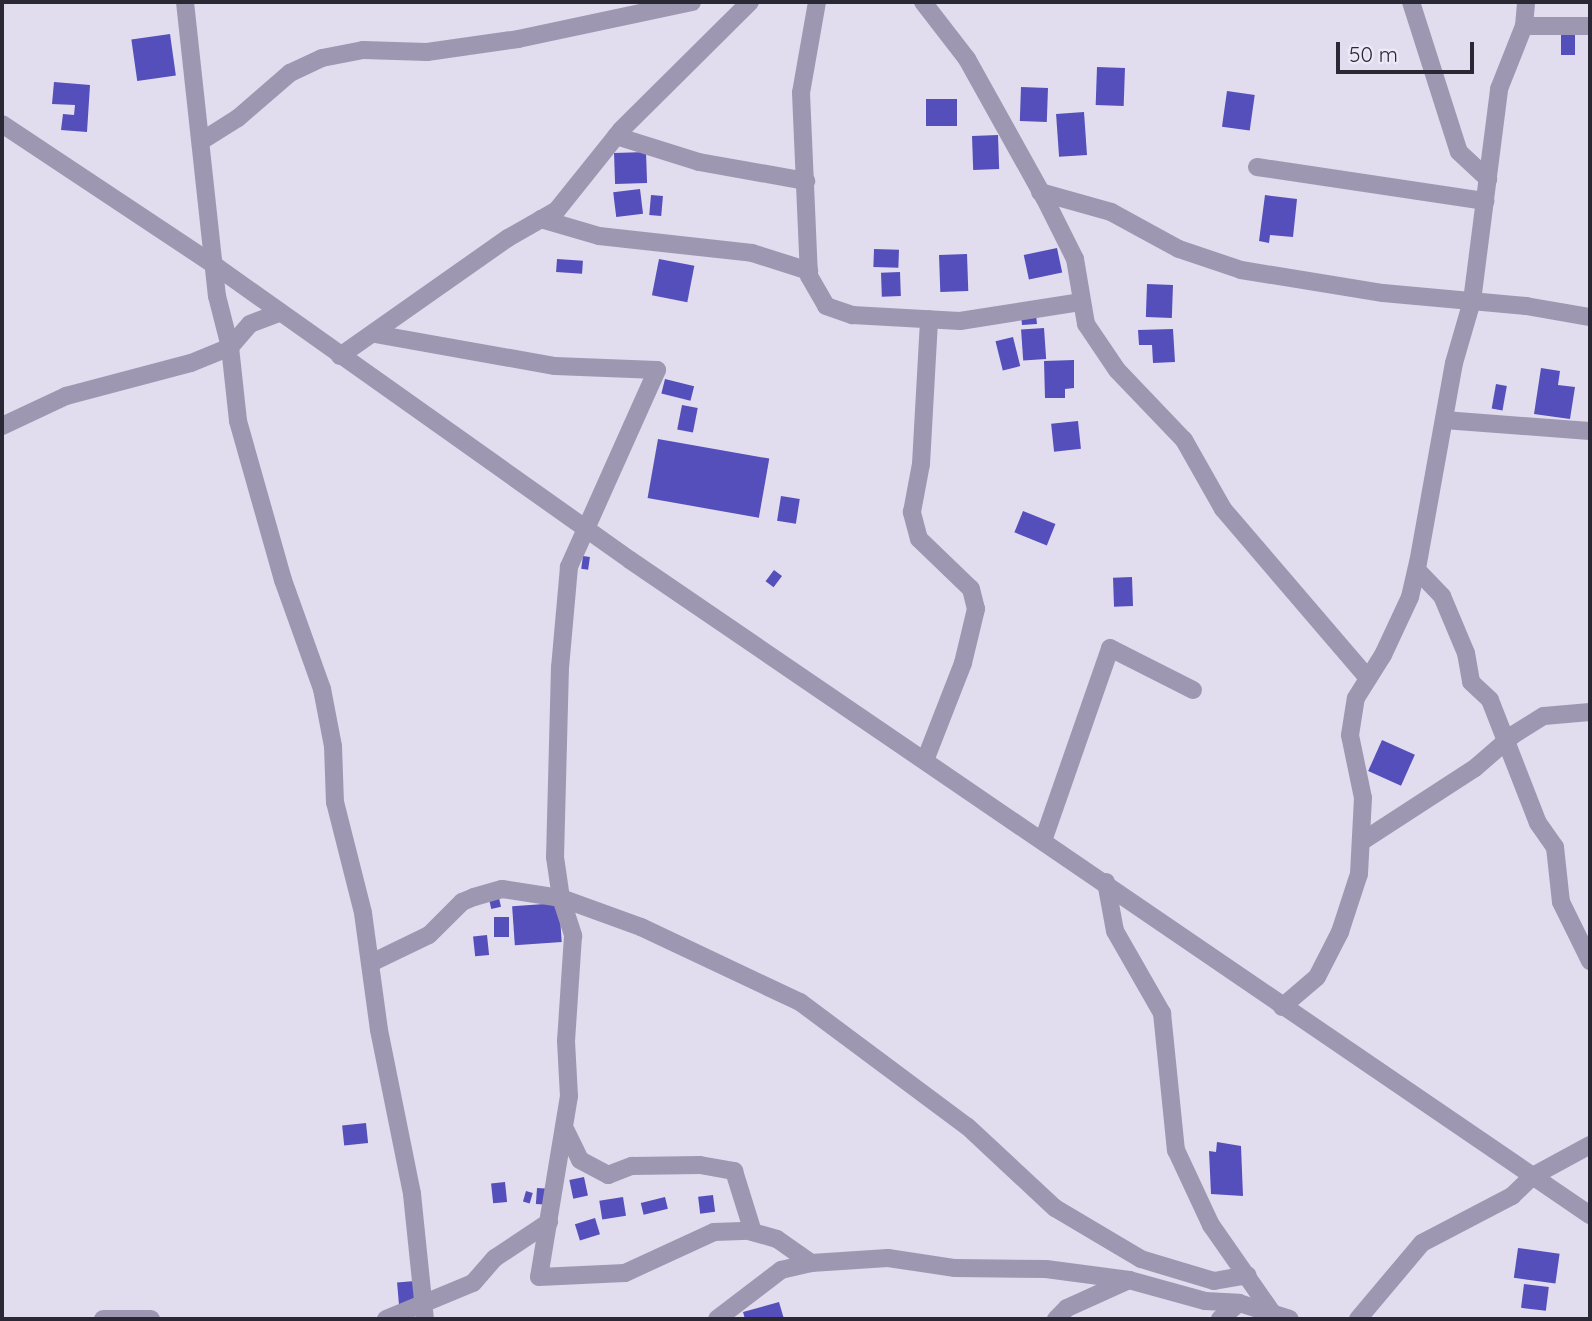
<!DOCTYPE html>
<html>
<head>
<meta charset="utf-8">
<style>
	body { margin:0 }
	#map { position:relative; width:1592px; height:1321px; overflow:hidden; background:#e2dcef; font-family:Quicksand,sans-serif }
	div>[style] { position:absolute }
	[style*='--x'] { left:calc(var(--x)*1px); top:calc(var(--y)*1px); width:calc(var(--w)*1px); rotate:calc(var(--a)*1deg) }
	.building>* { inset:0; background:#544fbb; transform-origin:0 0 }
	.minor>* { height:18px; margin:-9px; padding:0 9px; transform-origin:9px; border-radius:9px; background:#9e97b2 }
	span { translate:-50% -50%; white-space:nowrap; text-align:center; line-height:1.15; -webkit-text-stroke:7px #ede8f7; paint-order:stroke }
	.frame { position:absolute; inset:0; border:4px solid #2a2834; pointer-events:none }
	.scale { position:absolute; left:1336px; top:42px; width:138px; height:32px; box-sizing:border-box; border:4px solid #2a2834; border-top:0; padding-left:9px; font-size:21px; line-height:24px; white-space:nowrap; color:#2a2834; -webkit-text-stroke:5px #ede8f7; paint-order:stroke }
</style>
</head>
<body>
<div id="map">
	<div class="building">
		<i style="left:1561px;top:29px;width:14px;height:26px"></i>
		<i style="left:170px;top:34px;width:42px;height:39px;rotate:82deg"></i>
		<i style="left:1097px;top:67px;width:28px;height:38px;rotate:2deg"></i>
		<i style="clip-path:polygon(54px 82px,90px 85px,87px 132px,61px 130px,63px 114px,74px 115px,75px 105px,52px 104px)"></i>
		<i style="left:1021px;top:87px;width:27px;height:34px;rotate:2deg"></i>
		<i style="left:1227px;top:91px;width:28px;height:36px;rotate:8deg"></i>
		<i style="left:926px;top:99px;width:31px;height:27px"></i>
		<i style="left:1084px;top:112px;width:43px;height:28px;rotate:86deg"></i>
		<i style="left:998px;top:135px;width:34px;height:26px;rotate:88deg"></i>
		<i style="left:646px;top:152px;width:31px;height:32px;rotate:88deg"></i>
		<i style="left:640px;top:189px;width:25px;height:27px;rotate:83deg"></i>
		<i style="left:651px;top:195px;width:12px;height:20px;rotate:5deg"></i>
		<i style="clip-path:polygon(1265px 195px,1297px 199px,1293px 237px,1270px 235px,1269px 243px,1259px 241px)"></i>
		<i style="left:1057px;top:248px;width:25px;height:34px;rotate:78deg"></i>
		<i style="left:874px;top:249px;width:25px;height:18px;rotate:2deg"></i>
		<i style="left:967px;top:254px;width:37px;height:28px;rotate:88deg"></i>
		<i style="left:557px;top:259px;width:26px;height:13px;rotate:4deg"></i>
		<i style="left:659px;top:259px;width:36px;height:37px;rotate:11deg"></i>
		<i style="left:900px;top:272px;width:24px;height:19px;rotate:88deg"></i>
		<i style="left:1147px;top:284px;width:26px;height:33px;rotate:2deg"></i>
		<i style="clip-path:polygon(1021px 315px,1036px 315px,1037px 324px,1022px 325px)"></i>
		<i style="left:1044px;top:328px;width:31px;height:23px;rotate:86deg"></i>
		<i style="clip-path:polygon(1173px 329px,1175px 362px,1153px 363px,1152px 345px,1139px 345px,1138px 330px)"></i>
		<i style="left:1013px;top:337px;width:30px;height:18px;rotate:76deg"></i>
		<i style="clip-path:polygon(1074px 360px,1074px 388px,1065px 389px,1065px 398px,1045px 398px,1044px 361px)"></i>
		<i style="clip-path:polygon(1541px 368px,1560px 371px,1558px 385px,1575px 387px,1570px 419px,1534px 414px)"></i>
		<i style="left:665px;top:379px;width:30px;height:15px;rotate:14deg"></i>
		<i style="left:1496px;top:384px;width:11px;height:25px;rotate:10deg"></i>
		<i style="left:682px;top:405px;width:16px;height:25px;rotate:11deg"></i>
		<i style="left:1078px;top:421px;width:28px;height:27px;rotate:84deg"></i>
		<i style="left:658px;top:439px;width:113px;height:60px;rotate:10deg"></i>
		<i style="left:781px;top:496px;width:19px;height:25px;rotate:9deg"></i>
		<i style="left:1023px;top:511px;width:35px;height:23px;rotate:22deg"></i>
		<i style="left:583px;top:556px;width:7px;height:13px;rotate:8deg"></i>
		<i style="left:774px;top:570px;width:10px;height:14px;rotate:37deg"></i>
		<i style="left:1132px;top:577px;width:29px;height:19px;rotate:88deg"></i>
		<i style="left:1382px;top:740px;width:36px;height:34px;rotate:24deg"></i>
		<i style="left:499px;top:898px;width:9px;height:10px;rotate:77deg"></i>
		<i style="left:559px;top:903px;width:39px;height:47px;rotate:86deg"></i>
		<i style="left:494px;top:917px;width:15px;height:20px"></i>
		<i style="left:487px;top:935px;width:20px;height:14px;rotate:84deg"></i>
		<i style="left:366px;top:1123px;width:20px;height:24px;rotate:84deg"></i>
		<i style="clip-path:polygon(1217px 1142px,1241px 1146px,1243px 1196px,1211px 1194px,1209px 1151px,1216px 1152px)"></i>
		<i style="left:584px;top:1177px;width:19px;height:15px;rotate:78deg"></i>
		<i style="left:505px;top:1182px;width:20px;height:14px;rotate:84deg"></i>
		<i style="left:537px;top:1188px;width:16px;height:16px;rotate:4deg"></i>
		<i style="left:526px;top:1191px;width:7px;height:11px;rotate:16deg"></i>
		<i style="left:713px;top:1195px;width:17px;height:15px;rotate:83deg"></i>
		<i style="left:623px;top:1197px;width:19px;height:24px;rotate:81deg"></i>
		<i style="left:665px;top:1197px;width:12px;height:25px;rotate:76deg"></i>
		<i style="left:595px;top:1218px;width:17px;height:21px;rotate:73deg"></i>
		<i style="left:1518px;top:1248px;width:42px;height:30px;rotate:8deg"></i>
		<i style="left:415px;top:1281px;width:22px;height:18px;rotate:85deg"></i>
		<i style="left:1524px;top:1284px;width:25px;height:24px;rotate:7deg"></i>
		<i style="clip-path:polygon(779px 1302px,784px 1319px,745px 1319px,743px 1312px)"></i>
	</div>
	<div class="minor">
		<i style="--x:185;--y:2;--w:296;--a:83.8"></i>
		<i style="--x:217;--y:296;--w:53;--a:75.7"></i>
		<i style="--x:230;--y:347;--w:74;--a:83.8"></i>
		<i style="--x:238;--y:421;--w:165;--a:74.2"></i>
		<i style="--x:283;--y:580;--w:116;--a:70.3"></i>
		<i style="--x:322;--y:689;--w:58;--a:79.1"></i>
		<i style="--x:333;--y:746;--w:56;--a:88"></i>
		<i style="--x:335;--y:802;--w:114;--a:75.8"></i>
		<i style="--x:363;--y:913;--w:118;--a:82.2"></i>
		<i style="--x:379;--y:1030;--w:167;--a:78.6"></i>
		<i style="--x:412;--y:1194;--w:126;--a:84.1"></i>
		<i style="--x:817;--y:2;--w:92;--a:100"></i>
		<i style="--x:801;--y:93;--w:183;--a:87.5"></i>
		<i style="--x:809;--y:276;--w:34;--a:60"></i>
		<i style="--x:826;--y:306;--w:28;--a:19"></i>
		<i style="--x:852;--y:315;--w:108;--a:3.2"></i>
		<i style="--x:960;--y:321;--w:123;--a:-8.9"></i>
		<i style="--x:923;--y:2;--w:72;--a:52.3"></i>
		<i style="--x:967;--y:59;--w:160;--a:60.9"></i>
		<i style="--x:1045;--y:199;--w:67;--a:63.4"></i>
		<i style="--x:1075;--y:259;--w:66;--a:80.4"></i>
		<i style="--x:1086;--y:324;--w:55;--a:56"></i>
		<i style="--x:1117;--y:370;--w:97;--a:46.3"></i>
		<i style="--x:1184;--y:440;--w:79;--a:60.5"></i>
		<i style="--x:1223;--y:509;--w:223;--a:49.4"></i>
		<i style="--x:1411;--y:2;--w:157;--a:72.3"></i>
		<i style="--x:1459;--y:152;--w:40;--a:43"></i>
		<i style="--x:1524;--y:26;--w:66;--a:0"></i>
		<i style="--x:2;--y:124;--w:258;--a:33.6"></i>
		<i style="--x:217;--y:267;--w:506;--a:35.35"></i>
		<i style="--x:630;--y:560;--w:1162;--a:34.31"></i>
		<i style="--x:616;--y:136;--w:87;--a:17.4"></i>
		<i style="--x:699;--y:162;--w:109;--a:10.1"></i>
		<i style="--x:203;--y:140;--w:41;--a:-32.2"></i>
		<i style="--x:238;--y:118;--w:69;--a:-40.9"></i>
		<i style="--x:290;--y:73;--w:35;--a:-25"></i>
		<i style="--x:322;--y:58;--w:42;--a:-11"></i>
		<i style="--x:363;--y:50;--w:64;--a:1.8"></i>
		<i style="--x:427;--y:52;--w:92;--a:-8.1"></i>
		<i style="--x:518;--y:39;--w:178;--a:-12"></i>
		<i style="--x:1257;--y:167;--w:231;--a:8.5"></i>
		<i style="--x:1040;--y:192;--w:74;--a:15.7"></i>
		<i style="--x:1111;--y:212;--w:77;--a:28.6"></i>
		<i style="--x:1179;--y:249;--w:65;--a:18.7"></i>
		<i style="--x:1241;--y:270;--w:144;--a:9.2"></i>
		<i style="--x:1383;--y:293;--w:144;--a:5.2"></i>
		<i style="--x:1526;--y:306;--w:65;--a:9.8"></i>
		<i style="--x:541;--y:219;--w:60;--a:16.3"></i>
		<i style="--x:599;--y:236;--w:154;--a:6.3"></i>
		<i style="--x:752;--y:253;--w:60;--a:17.5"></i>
		<i style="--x:375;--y:334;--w:183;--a:10.1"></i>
		<i style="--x:555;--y:366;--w:102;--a:2.2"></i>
		<i style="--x:657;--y:370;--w:216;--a:114.1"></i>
		<i style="--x:569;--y:567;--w:100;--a:95.1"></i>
		<i style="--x:560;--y:667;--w:190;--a:91.5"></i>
		<i style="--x:555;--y:857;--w:41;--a:81.7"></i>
		<i style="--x:561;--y:898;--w:40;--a:72"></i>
		<i style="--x:573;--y:936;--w:105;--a:93.8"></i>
		<i style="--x:566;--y:1041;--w:55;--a:86.9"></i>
		<i style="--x:569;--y:1096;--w:183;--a:99.4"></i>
		<i style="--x:539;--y:1277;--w:86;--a:-2.7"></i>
		<i style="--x:625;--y:1273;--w:98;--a:-24.7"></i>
		<i style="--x:714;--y:1232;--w:35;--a:-2"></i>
		<i style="--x:749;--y:1231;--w:29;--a:16"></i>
		<i style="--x:777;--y:1239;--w:42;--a:35.2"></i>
		<i style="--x:340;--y:356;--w:205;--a:-35.1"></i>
		<i style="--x:508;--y:238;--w:56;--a:-29.7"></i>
		<i style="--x:557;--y:210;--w:102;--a:-51.3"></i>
		<i style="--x:621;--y:130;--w:182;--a:-44.8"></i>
		<i style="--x:1444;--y:420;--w:146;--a:4.3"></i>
		<i style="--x:2;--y:426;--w:71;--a:-25.1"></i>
		<i style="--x:66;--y:396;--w:129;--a:-14.8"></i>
		<i style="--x:191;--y:363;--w:42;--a:-22.3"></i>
		<i style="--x:230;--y:347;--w:30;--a:-49"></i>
		<i style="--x:250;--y:324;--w:30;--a:-21"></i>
		<i style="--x:1417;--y:570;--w:36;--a:46"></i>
		<i style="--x:1442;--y:596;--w:62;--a:67.2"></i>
		<i style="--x:1466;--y:653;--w:29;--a:80"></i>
		<i style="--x:1471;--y:682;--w:26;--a:43"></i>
		<i style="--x:1490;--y:700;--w:132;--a:68.7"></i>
		<i style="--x:1538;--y:823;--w:29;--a:55"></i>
		<i style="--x:1555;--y:847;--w:55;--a:83.8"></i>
		<i style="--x:1561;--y:902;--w:66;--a:63.8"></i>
		<i style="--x:926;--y:758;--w:102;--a:-68.7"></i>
		<i style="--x:963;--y:663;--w:56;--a:-76.5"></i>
		<i style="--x:976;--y:609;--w:21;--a:-104"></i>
		<i style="--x:971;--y:589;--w:72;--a:-136.1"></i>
		<i style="--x:919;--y:539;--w:28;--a:-105"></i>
		<i style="--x:912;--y:512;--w:49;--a:-79.4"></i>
		<i style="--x:921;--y:464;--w:145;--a:-86.8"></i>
		<i style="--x:1044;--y:838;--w:201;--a:-70.8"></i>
		<i style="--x:1110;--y:648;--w:93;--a:26.8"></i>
		<i style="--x:1361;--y:842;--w:136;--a:-33"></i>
		<i style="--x:1475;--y:768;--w:50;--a:-41"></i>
		<i style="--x:1513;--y:735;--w:36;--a:-32"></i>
		<i style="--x:1544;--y:716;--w:46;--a:-5"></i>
		<i style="--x:1106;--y:882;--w:50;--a:79.6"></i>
		<i style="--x:1115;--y:931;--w:95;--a:60.2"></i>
		<i style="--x:1162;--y:1013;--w:138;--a:84.2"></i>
		<i style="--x:1176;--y:1150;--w:83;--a:65"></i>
		<i style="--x:1211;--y:1225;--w:105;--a:55.1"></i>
		<i style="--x:371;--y:963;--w:64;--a:-25.8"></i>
		<i style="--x:429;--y:935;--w:47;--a:-45"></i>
		<i style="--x:462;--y:902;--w:13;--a:-23"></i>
		<i style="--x:474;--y:897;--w:29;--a:-16"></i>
		<i style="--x:502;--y:889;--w:60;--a:8.7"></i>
		<i style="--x:561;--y:898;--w:85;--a:19.9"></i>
		<i style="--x:641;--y:927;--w:176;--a:25.3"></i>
		<i style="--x:800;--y:1002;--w:209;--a:36.7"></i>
		<i style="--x:968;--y:1127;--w:119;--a:43"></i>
		<i style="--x:1055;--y:1208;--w:100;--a:30.7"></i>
		<i style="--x:1141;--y:1259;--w:76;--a:16.8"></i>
		<i style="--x:1214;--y:1281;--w:34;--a:-10"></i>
		<i style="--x:1282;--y:1007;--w:46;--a:-40.6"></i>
		<i style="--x:1317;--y:977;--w:51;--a:-62.9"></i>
		<i style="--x:1340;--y:932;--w:61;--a:-71.9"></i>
		<i style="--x:1359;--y:874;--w:76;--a:-87"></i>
		<i style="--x:1363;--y:798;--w:64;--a:-101.7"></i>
		<i style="--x:1350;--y:735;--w:37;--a:-81"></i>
		<i style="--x:1356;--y:698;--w:51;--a:-57.9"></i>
		<i style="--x:1383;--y:655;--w:64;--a:-65"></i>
		<i style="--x:1410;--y:597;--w:35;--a:-77"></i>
		<i style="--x:1418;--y:563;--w:203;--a:-79.8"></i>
		<i style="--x:1454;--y:363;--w:65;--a:-73.8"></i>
		<i style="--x:1472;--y:301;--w:214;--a:-82.7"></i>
		<i style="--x:1499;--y:89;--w:68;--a:-68.4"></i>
		<i style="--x:1524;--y:26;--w:24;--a:-85"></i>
		<i style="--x:566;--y:1131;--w:32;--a:64"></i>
		<i style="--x:580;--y:1160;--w:32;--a:28"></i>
		<i style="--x:608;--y:1175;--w:26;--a:-21"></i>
		<i style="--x:632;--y:1166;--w:68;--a:-0.8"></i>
		<i style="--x:700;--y:1165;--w:35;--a:10"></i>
		<i style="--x:734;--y:1171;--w:64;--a:72.7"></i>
		<i style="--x:103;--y:1319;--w:48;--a:0"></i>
		<i style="--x:386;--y:1319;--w:94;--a:-22.5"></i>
		<i style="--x:473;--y:1283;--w:33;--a:-49"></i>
		<i style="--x:495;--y:1258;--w:65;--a:-33.7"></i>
		<i style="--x:717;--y:1319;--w:81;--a:-37.4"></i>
		<i style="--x:781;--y:1270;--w:31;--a:-13"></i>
		<i style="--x:811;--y:1263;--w:77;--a:-3.7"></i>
		<i style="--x:888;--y:1258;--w:68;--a:8.5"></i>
		<i style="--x:955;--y:1268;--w:91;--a:0.6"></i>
		<i style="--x:1046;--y:1269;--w:84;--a:7.5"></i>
		<i style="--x:1129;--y:1280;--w:79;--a:15.4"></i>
		<i style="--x:1205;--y:1301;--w:34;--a:3"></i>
		<i style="--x:1239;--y:1303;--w:53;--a:17.4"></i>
		<i style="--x:1056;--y:1319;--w:16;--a:-45"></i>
		<i style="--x:1067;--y:1308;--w:68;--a:-24.3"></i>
		<i style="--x:1220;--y:1319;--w:25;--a:-40"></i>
		<i style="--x:1358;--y:1319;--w:99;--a:-49.9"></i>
		<i style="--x:1422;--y:1243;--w:102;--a:-27.6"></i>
		<i style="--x:1512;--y:1196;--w:29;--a:-44"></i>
		<i style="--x:1533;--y:1176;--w:65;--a:-28.5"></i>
	</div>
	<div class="frame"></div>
	<div class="scale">50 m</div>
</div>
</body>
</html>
